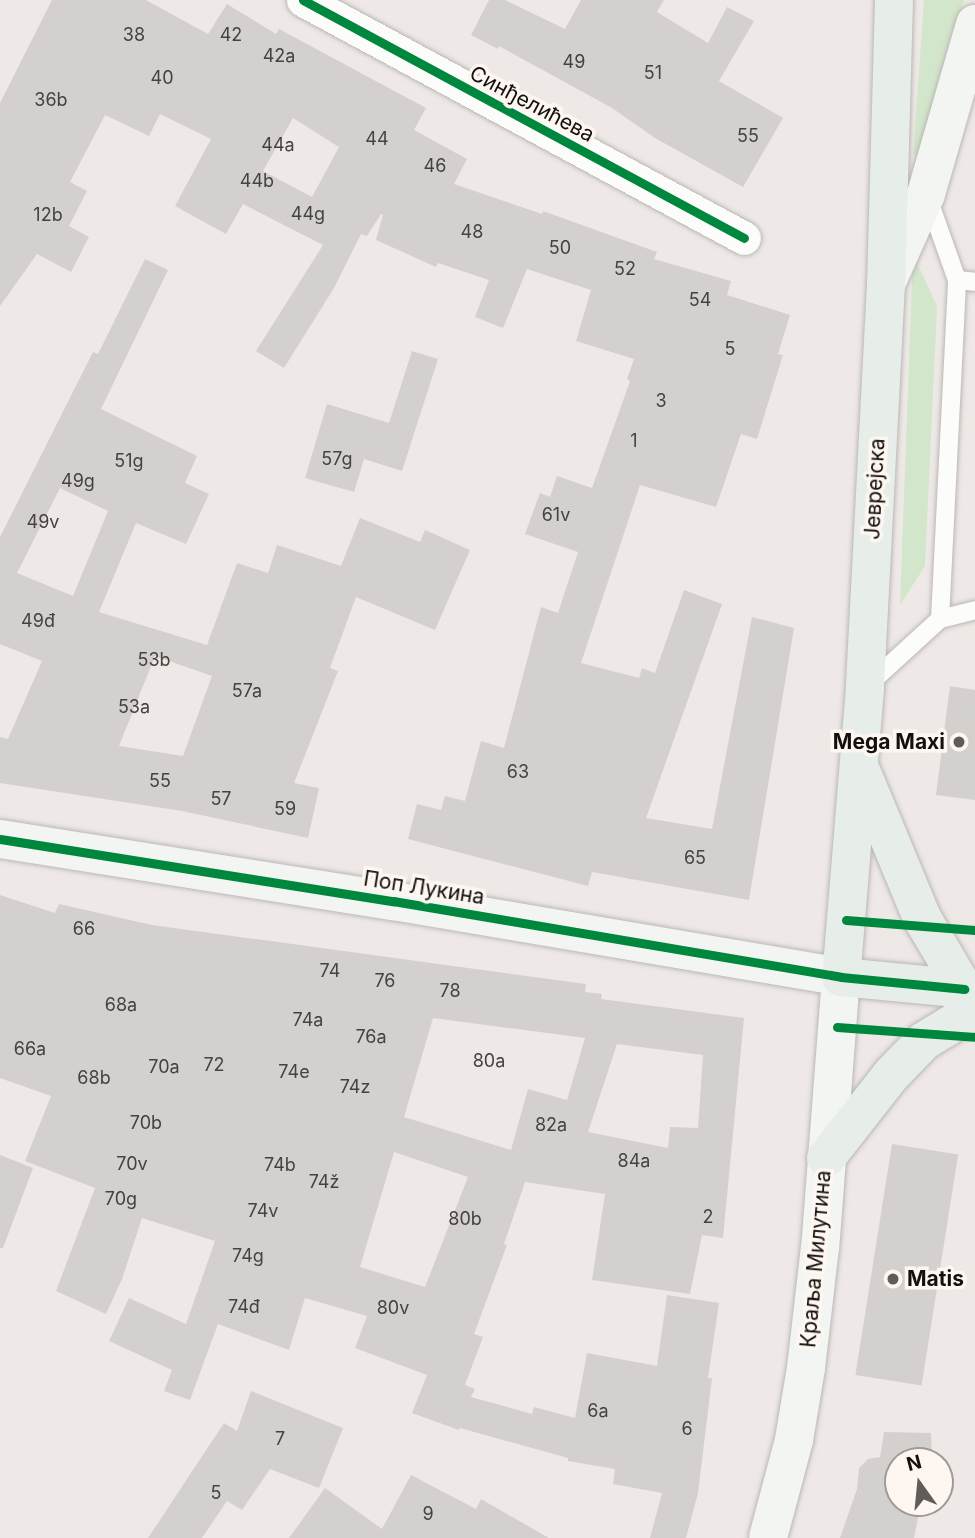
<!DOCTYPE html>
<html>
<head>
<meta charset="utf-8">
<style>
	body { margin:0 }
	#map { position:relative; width:975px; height:1538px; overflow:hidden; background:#eee9e6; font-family:Inter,sans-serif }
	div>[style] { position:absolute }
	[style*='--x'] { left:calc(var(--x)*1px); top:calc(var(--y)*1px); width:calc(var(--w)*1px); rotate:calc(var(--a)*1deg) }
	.green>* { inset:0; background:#d2e6cb }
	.building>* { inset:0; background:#d4d0ce; transform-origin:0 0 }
	.roads { filter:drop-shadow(0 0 2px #bbb7b5) drop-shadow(0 0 2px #bbb7b5) }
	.lane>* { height:18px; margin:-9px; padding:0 9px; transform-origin:9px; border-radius:9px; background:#fcfcfb }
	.street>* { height:33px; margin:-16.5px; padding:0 16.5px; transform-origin:16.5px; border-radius:16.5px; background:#fcfcfb }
	.secondary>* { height:38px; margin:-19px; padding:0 19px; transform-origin:19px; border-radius:19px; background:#f2f5f2 }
	.primary>* { height:38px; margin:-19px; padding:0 19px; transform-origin:19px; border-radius:19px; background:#e7eee9 }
	.cycleway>* { height:9px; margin:-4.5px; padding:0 4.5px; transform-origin:4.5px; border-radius:4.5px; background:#00873e }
	.dots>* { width:19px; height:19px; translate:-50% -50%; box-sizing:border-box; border:4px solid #fef6f1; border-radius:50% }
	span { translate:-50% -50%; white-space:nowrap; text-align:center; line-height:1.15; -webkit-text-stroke:7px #fef6f1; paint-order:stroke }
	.number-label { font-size:18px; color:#454240 }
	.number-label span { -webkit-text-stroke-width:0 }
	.street-label { font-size:21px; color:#13100e }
	.poi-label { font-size:21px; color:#13100e; font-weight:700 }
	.right { translate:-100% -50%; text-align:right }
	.left { translate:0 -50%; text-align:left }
	.north { position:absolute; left:884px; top:1447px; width:70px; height:70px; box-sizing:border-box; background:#fef6f1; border:2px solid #a09a96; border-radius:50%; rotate:345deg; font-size:19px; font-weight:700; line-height:28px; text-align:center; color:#13100e }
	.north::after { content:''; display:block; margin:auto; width:24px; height:32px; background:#605c5a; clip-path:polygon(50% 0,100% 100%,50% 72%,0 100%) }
</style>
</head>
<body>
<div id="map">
	<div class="green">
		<i style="clip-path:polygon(924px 0,964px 0,948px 52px,925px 156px,913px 155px)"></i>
		<i style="clip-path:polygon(913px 254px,937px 306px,925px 566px,900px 605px)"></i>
	</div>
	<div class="building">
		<i style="clip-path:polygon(evenodd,52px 0,146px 0,208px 34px,227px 4px,276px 34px,279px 29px,426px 108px,414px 130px,467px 159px,454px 184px,542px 214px,543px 211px,657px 252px,654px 259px,731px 281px,727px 295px,790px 315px,778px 354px,783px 355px,757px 439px,741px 434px,716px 507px,640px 485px,581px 663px,639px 678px,642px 668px,655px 673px,684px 590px,722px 604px,646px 818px,712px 829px,752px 617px,794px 628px,749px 900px,592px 872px,588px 886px,408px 839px,417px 804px,441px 810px,445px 796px,465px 801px,481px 741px,504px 748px,541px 607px,558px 613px,578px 552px,525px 534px,540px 493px,550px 497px,557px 476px,592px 488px,630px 381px,627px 379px,634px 359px,576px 341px,591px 290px,527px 269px,503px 328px,475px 317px,489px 280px,438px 263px,436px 267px,376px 240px,383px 215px,381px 214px,367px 236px,361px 234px,334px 288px,284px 368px,256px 351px,323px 245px,243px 204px,226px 234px,175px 206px,211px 139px,160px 114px,149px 136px,105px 115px,70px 182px,87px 191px,69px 226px,89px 237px,71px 272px,37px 254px,0 306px,0 103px,52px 0,293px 118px,339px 147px,312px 197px,263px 171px,293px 118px)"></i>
		<i style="clip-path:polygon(489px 0,505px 0,565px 29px,581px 0,664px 0,657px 12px,708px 43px,727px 7px,754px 21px,719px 81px,783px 118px,743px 187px,655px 138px,612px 108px,499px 46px,498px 49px,471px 35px)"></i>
		<i style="clip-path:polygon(evenodd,145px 259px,168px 270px,101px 409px,197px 456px,185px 483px,209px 494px,186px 544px,136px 523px,99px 612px,207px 645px,237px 563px,268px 573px,277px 545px,341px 566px,360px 518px,420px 542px,425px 530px,470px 550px,435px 630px,356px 597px,330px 668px,338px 671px,294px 783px,319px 788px,308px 838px,182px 811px,0 783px,0 737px,8px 739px,42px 661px,0 644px,0 537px,93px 352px,98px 354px,145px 259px,60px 488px,108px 511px,73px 596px,17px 573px,60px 488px,145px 259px,155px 656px,212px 676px,183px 756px,119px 746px,155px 656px)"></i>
		<i style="clip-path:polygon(412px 351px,438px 359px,402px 471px,364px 459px,354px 492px,305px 478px,327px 404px,389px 423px)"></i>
		<i style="clip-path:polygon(950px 686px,975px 690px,975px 800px,936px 795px)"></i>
		<i style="clip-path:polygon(evenodd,0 895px,55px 913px,59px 904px,152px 925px,586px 984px,585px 992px,602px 994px,601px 999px,744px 1018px,723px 1238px,702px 1235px,690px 1294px,592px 1280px,605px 1194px,525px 1182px,504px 1244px,507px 1245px,474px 1334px,483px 1337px,465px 1385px,475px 1389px,471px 1397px,532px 1414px,534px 1407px,575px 1418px,587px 1353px,657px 1366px,667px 1295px,719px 1303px,708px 1378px,712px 1378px,698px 1493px,686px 1538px,650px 1538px,662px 1493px,613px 1484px,615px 1469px,568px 1461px,568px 1458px,460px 1428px,459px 1430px,412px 1413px,427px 1375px,355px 1348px,367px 1316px,305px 1298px,289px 1350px,218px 1324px,190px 1400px,164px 1391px,172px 1370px,109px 1341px,129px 1298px,186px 1324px,215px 1241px,142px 1218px,122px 1279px,106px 1314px,56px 1291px,95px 1188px,25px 1161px,51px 1096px,0 1078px,0 895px,433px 1018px,585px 1038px,567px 1100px,528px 1089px,511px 1150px,404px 1117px,433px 1018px,0 895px,617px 1044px,703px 1055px,698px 1128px,670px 1127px,668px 1148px,588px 1132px,617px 1044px,0 895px,394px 1152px,468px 1177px,425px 1287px,360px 1267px,394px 1152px)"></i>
		<i style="left:892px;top:1144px;width:67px;height:234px;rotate:9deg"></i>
		<i style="clip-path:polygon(0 1155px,33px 1168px,3px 1248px,0 1248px)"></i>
		<i style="clip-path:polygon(251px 1391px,343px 1428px,319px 1488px,270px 1469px,242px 1510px,227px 1501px,202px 1538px,148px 1538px,224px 1423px,237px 1431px)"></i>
		<i style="clip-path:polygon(884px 1432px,931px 1433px,932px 1461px,898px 1461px,898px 1503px,921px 1503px,914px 1538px,840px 1538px,857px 1489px,859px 1468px,868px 1459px,880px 1457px)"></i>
		<i style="clip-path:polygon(411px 1475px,476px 1509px,481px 1499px,549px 1538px,289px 1538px,325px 1488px,382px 1529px)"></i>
	</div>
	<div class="roads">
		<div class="lane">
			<i style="--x:957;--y:280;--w:18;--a:6"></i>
			<i style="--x:940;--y:619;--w:36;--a:-14"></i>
			<i style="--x:870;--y:683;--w:95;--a:-42.4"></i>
			<i style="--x:940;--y:619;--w:339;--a:-87.1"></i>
			<i style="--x:957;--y:280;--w:87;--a:-109.5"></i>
		</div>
		<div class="street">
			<i style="--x:303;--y:0;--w:501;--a:28.35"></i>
		</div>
		<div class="secondary">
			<i style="--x:886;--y:284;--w:98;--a:-66"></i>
			<i style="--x:926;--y:194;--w:177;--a:-73.9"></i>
			<i style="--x:0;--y:839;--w:398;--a:9"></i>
			<i style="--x:393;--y:901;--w:454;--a:9.6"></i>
			<i style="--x:841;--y:977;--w:271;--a:94.4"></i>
			<i style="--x:820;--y:1247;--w:122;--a:96.6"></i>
			<i style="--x:806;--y:1368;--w:73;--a:99.5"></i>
			<i style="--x:794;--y:1440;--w:101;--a:104.9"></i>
		</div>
		<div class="primary">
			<i style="--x:894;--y:0;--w:284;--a:91.6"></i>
			<i style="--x:886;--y:284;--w:405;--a:93"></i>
			<i style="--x:865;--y:688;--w:290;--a:94.7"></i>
			<i style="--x:841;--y:977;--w:135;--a:5.5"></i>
			<i style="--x:862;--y:773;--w:157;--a:67.5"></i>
			<i style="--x:922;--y:918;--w:82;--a:59.4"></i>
			<i style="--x:826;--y:1158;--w:105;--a:-51.9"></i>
			<i style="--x:891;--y:1075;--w:47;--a:-45.9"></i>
			<i style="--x:924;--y:1041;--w:60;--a:-31.3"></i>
		</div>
	</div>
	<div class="cycleway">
		<i style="--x:303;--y:0;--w:501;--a:28.35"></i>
		<i style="--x:0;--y:839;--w:398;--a:9"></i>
		<i style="--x:393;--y:901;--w:454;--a:9.6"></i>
		<i style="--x:841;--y:977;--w:124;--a:5.6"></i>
		<i style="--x:846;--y:920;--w:129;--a:4.4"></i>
		<i style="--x:837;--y:1027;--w:138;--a:4.1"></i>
	</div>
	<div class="dots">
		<i style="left:959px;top:742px;background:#605c5a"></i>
		<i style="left:893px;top:1279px;background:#605c5a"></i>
	</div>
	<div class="number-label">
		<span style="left:134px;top:35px">38</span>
		<span style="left:231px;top:35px">42</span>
		<span style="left:279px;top:56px">42a</span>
		<span style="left:574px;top:62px">49</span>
		<span style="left:653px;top:73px">51</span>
		<span style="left:162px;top:78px">40</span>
		<span style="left:51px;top:100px">36b</span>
		<span style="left:748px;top:136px">55</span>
		<span style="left:377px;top:139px">44</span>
		<span style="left:278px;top:145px">44a</span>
		<span style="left:435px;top:166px">46</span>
		<span style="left:257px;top:181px">44b</span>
		<span style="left:308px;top:214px">44g</span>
		<span style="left:48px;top:215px">12b</span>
		<span style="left:472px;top:232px">48</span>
		<span style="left:560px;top:248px">50</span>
		<span style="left:625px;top:269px">52</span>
		<span style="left:700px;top:300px">54</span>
		<span style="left:730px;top:349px">5</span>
		<span style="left:661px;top:401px">3</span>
		<span style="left:634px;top:441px">1</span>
		<span style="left:337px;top:459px">57g</span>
		<span style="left:129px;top:461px">51g</span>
		<span style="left:78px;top:481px">49g</span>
		<span style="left:556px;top:515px">61v</span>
		<span style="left:43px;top:522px">49v</span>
		<span style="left:38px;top:621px">49đ</span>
		<span style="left:154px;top:660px">53b</span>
		<span style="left:247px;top:691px">57a</span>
		<span style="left:134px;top:707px">53a</span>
		<span style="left:518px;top:772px">63</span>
		<span style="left:160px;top:781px">55</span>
		<span style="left:221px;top:799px">57</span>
		<span style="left:285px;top:809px">59</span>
		<span style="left:695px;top:858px">65</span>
		<span style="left:84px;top:929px">66</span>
		<span style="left:330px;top:971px">74</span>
		<span style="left:385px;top:981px">76</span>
		<span style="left:450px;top:991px">78</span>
		<span style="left:121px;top:1005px">68a</span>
		<span style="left:308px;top:1020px">74a</span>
		<span style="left:371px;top:1037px">76a</span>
		<span style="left:30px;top:1049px">66a</span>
		<span style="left:489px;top:1061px">80a</span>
		<span style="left:214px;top:1065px">72</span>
		<span style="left:164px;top:1067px">70a</span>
		<span style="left:294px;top:1072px">74e</span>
		<span style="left:94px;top:1078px">68b</span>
		<span style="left:355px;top:1087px">74z</span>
		<span style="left:146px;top:1123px">70b</span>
		<span style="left:551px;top:1125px">82a</span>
		<span style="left:634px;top:1161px">84a</span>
		<span style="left:132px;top:1164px">70v</span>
		<span style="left:280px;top:1165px">74b</span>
		<span style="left:324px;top:1182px">74ž</span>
		<span style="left:121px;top:1199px">70g</span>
		<span style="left:263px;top:1211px">74v</span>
		<span style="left:708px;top:1217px">2</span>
		<span style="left:465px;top:1219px">80b</span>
		<span style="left:248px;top:1256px">74g</span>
		<span style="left:244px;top:1307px">74đ</span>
		<span style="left:393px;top:1308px">80v</span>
		<span style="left:598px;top:1411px">6a</span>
		<span style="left:687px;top:1429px">6</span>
		<span style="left:280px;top:1439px">7</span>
		<span style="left:216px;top:1493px">5</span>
		<span style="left:428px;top:1514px">9</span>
	</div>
	<div class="street-label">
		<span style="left:532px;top:104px;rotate:28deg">Синђелићева</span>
		<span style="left:875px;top:489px;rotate:-87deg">Јеврејска</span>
		<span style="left:424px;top:888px;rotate:9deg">Поп Лукина</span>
		<span style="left:816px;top:1259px;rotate:-85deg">Краља Милутина</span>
	</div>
	<div class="poi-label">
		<span class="right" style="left:945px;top:742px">Mega Maxi</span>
		<span class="left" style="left:907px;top:1279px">Matis</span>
	</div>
	<div class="north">N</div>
</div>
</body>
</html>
